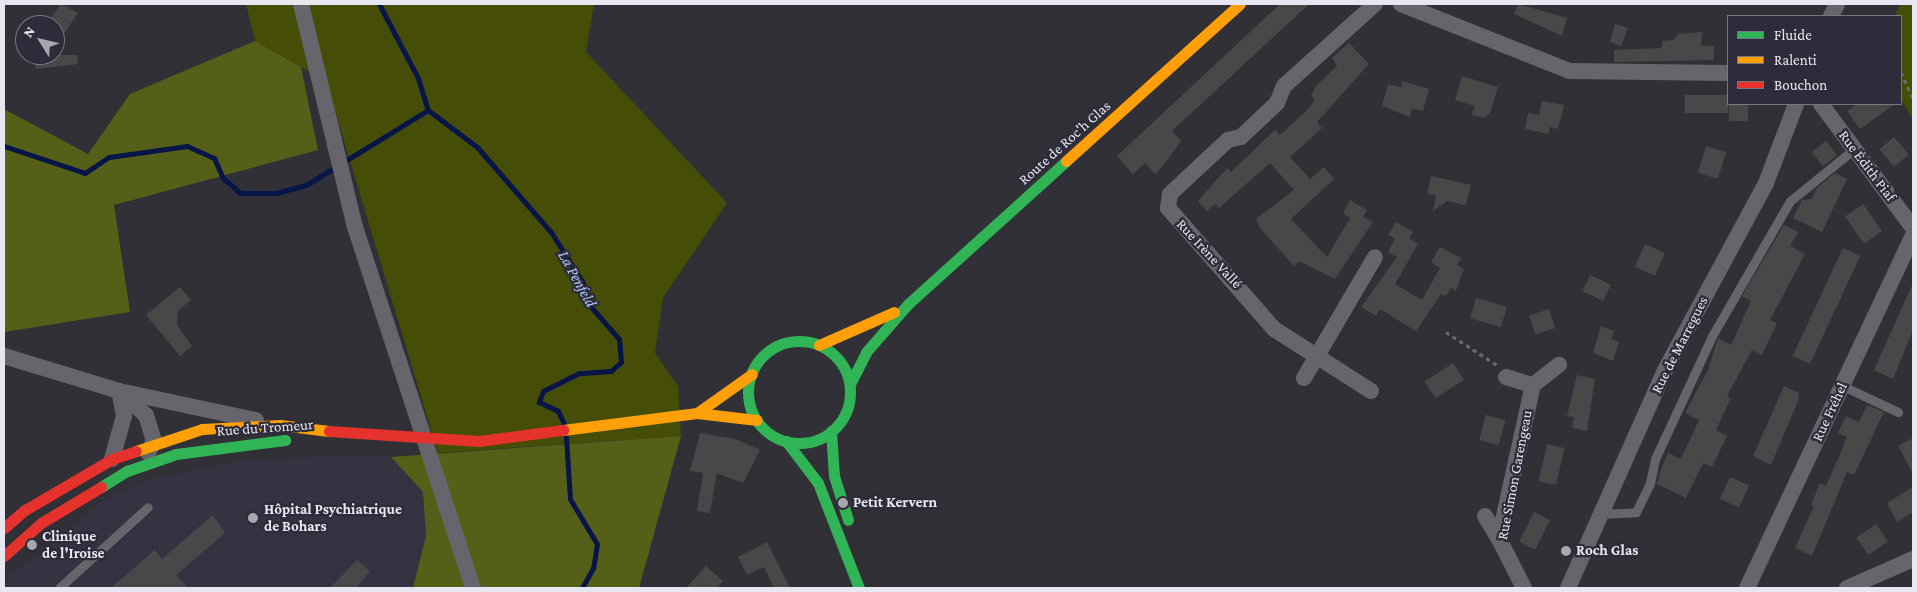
<!DOCTYPE html>
<html>
<head>
<meta charset="utf-8">
<style>
	body { margin:0 }
	#map { position:relative; width:1917px; height:592px; overflow:hidden; background:#303036; font-family:"Crimson Pro",serif }
	div>[style] { position:absolute }
	[style*='--x'] { left:calc(var(--x)*1px); top:calc(var(--y)*1px); width:calc(var(--w)*1px); rotate:calc(var(--a)*1deg) }
	.medical>* { inset:0; background:#343342 }
	.green>* { inset:0; background:#454d07 }
	.forest>* { inset:0; background:#555f17 }
	.stream>* { height:5px; margin:-2.5px; padding:0 2.5px; transform-origin:2.5px; border-radius:2.5px; background:#071548 }
	.building>* { inset:0; background:#4a4749; transform-origin:0 0 }
	.path>* { height:3px; margin-top:-1.5px; transform-origin:0; background:repeating-linear-gradient(90deg,#6a6a6f 0 4px,transparent 0 8px) }
	.lane>* { height:9px; margin:-4.5px; padding:0 4.5px; transform-origin:4.5px; border-radius:4.5px; background:#65656b }
	.street>* { height:16px; margin:-8px; padding:0 8px; transform-origin:8px; border-radius:8px; background:#65656b }
	.fast>* { height:11px; margin:-5.5px; padding:0 5.5px; transform-origin:5.5px; border-radius:5.5px; background:#30b455 }
	.fast>.ring { margin:-5.5px; padding:0; box-sizing:content-box; background:none; border:11px solid #30b455; border-radius:50% }
	.slow>* { height:11px; margin:-5.5px; padding:0 5.5px; transform-origin:5.5px; border-radius:5.5px; background:#ff9f0a }
	.jam>* { height:11px; margin:-5.5px; padding:0 5.5px; transform-origin:5.5px; border-radius:5.5px; background:#e5322d }
	.dots>* { width:14px; height:14px; translate:-50% -50%; box-sizing:border-box; border:2px solid #2c2c3a; border-radius:50% }
	span { translate:-50% -50%; white-space:nowrap; text-align:center; line-height:1.15; -webkit-text-stroke:4.5px #2c2c3a; paint-order:stroke }
	.street-label { font-size:15px; color:#e7e7f1 }
	.poi-label { font-size:15px; color:#e7e7f1; font-weight:700 }
	.left { translate:0 -50%; text-align:left }
	.water-label { font-size:16px; color:#abc4fa; font-style:italic }
	.frame { position:absolute; inset:0; border:5px solid #e7e7f1; pointer-events:none }
	.legend { position:absolute; left:1727px; top:15px; width:175px; height:90px; box-sizing:border-box; background:#2c2c3a; border:1px solid #777783; margin:0; padding:6px 9px; list-style:none; font-size:15px; color:#e7e7f1 }
	.legend li { display:flex; align-items:center; gap:10px; height:25px }
	.legend b { width:25px; border:1px solid #777783 }
	.north { position:absolute; left:15px; top:15px; width:50px; height:50px; box-sizing:border-box; background:#2c2c3a; border:1px solid #777783; border-radius:50%; rotate:306deg; font-size:14px; font-weight:700; line-height:20px; text-align:center; color:#e7e7f1 }
	.north::after { content:''; display:block; margin:auto; width:18px; height:22px; background:#a7a7b0; clip-path:polygon(50% 0,100% 100%,50% 72%,0 100%) }
</style>
</head>
<body>
<div id="map">
	<div class="medical">
		<i style="clip-path:polygon(340px 455px,391px 457px,423px 492px,426px 536px,413px 588px,4px 588px,8px 577px,104px 500px,144px 481px,237px 461px)"></i>
	</div>
	<div class="green">
		<i style="clip-path:polygon(246px 4px,594px 4px,586px 52px,727px 203px,663px 298px,655px 353px,678px 386px,681px 436px,438px 453px,326px 81px,255px 41px)"></i>
		<i style="clip-path:polygon(1900px 4px,1913px 4px,1913px 120px,1901px 99px,1901px 16px,1895px 16px)"></i>
	</div>
	<div class="forest">
		<i style="clip-path:polygon(255px 41px,301px 67px,318px 150px,114px 205px,130px 312px,4px 332px,4px 109px,88px 154px,130px 94px)"></i>
		<i style="clip-path:polygon(681px 436px,639px 588px,413px 588px,426px 536px,423px 492px,391px 457px)"></i>
	</div>
	<div class="stream">
		<i style="--x:379;--y:4;--w:84;--a:62.2"></i>
		<i style="--x:418;--y:78;--w:34;--a:73"></i>
		<i style="--x:428;--y:110;--w:61;--a:37.1"></i>
		<i style="--x:477;--y:147;--w:113;--a:49"></i>
		<i style="--x:551;--y:232;--w:58;--a:57.7"></i>
		<i style="--x:582;--y:281;--w:28;--a:71"></i>
		<i style="--x:591;--y:307;--w:43;--a:48.8"></i>
		<i style="--x:619;--y:339;--w:23;--a:85"></i>
		<i style="--x:621;--y:362;--w:13;--a:138"></i>
		<i style="--x:611;--y:371;--w:32;--a:176"></i>
		<i style="--x:579;--y:373;--w:40;--a:153.4"></i>
		<i style="--x:543;--y:391;--w:12;--a:110"></i>
		<i style="--x:539;--y:402;--w:21;--a:25"></i>
		<i style="--x:558;--y:411;--w:14;--a:65"></i>
		<i style="--x:4;--y:146;--w:85;--a:18.4"></i>
		<i style="--x:85;--y:173;--w:29;--a:-34"></i>
		<i style="--x:109;--y:157;--w:79;--a:-8"></i>
		<i style="--x:187;--y:146;--w:30;--a:24"></i>
		<i style="--x:214;--y:158;--w:22;--a:66"></i>
		<i style="--x:223;--y:178;--w:23;--a:41"></i>
		<i style="--x:240;--y:193;--w:36;--a:0"></i>
		<i style="--x:276;--y:193;--w:31;--a:-15"></i>
		<i style="--x:306;--y:185;--w:143;--a:-31.6"></i>
		<i style="--x:566;--y:437;--w:62;--a:86.3"></i>
		<i style="--x:570;--y:499;--w:52;--a:59"></i>
		<i style="--x:597;--y:544;--w:24;--a:99"></i>
		<i style="--x:593;--y:568;--w:23;--a:119"></i>
	</div>
	<div class="building">
		<i style="clip-path:polygon(61px 4px,78px 13px,55px 47px,55px 25px,46px 25px)"></i>
		<i style="clip-path:polygon(1280px 4px,1309px 4px,1172px 131px,1181px 141px,1163px 166px,1155px 174px,1145px 163px,1133px 174px,1117px 156px)"></i>
		<i style="clip-path:polygon(1518px 4px,1567px 18px,1562px 36px,1514px 14px)"></i>
		<i style="clip-path:polygon(1615px 24px,1628px 28px,1621px 46px,1610px 42px)"></i>
		<i style="clip-path:polygon(1702px 32px,1701px 46px,1714px 46px,1714px 60px,1614px 62px,1614px 50px,1662px 48px,1662px 41px,1673px 40px,1678px 34px)"></i>
		<i style="clip-path:polygon(1349px 43px,1369px 64px,1317px 122px,1322px 128px,1290px 157px,1310px 179px,1324px 167px,1334px 179px,1291px 219px,1327px 257px,1350px 218px,1343px 213px,1350px 200px,1367px 210px,1363px 217px,1373px 222px,1335px 279px,1299px 261px,1294px 266px,1260px 228px,1256px 219px,1294px 190px,1270px 163px,1219px 208px,1215px 204px,1207px 211px,1198px 201px,1227px 168px,1231px 172px,1275px 130px,1280px 135px,1306px 111px,1315px 100px,1311px 95px,1317px 85px,1337px 66px,1332px 58px)"></i>
		<i style="clip-path:polygon(34px 55px,77px 55px,78px 64px,36px 69px)"></i>
		<i style="clip-path:polygon(1462px 76px,1498px 87px,1490px 113px,1483px 118px,1472px 115px,1475px 106px,1455px 100px)"></i>
		<i style="clip-path:polygon(1402px 81px,1429px 89px,1423px 111px,1412px 108px,1410px 117px,1382px 106px,1388px 84px,1401px 87px)"></i>
		<i style="left:1728px;top:95px;width:18px;height:43px;rotate:90deg"></i>
		<i style="clip-path:polygon(1542px 101px,1564px 105px,1558px 129px,1550px 127px,1548px 134px,1525px 129px,1528px 113px,1539px 115px)"></i>
		<i style="left:1729px;top:104px;width:19px;height:17px"></i>
		<i style="clip-path:polygon(1857px 104px,1895px 104px,1860px 129px,1847px 111px)"></i>
		<i style="left:1894px;top:137px;width:23px;height:19px;rotate:50deg"></i>
		<i style="left:1826px;top:141px;width:18px;height:18px;rotate:52deg"></i>
		<i style="left:1706px;top:146px;width:21px;height:28px;rotate:17deg"></i>
		<i style="clip-path:polygon(1835px 173px,1847px 179px,1822px 232px,1793px 218px,1802px 200px,1812px 199px,1817px 188px)"></i>
		<i style="clip-path:polygon(1431px 176px,1471px 185px,1466px 205px,1447px 201px,1433px 211px,1436px 195px,1427px 194px)"></i>
		<i style="left:1863px;top:204px;width:33px;height:22px;rotate:55deg"></i>
		<i style="clip-path:polygon(1396px 222px,1413px 232px,1409px 238px,1418px 244px,1395px 284px,1422px 300px,1440px 268px,1431px 262px,1440px 247px,1461px 258px,1457px 265px,1464px 269px,1456px 291px,1451px 288px,1446px 296px,1441px 294px,1416px 331px,1380px 309px,1376px 316px,1361px 307px,1397px 257px,1388px 252px,1395px 239px,1388px 235px)"></i>
		<i style="clip-path:polygon(1784px 225px,1798px 232px,1790px 246px,1805px 254px,1770px 320px,1777px 323px,1762px 355px,1752px 350px,1727px 396px,1731px 398px,1716px 430px,1727px 436px,1712px 467px,1703px 463px,1686px 498px,1657px 484px,1661px 469px,1668px 453px,1681px 459px,1699px 420px,1685px 413px,1708px 370px,1718px 338px,1731px 345px,1751px 301px,1742px 296px)"></i>
		<i style="left:1645px;top:244px;width:22px;height:25px;rotate:24deg"></i>
		<i style="left:1843px;top:248px;width:19px;height:119px;rotate:25deg"></i>
		<i style="left:1590px;top:275px;width:23px;height:18px;rotate:25deg"></i>
		<i style="clip-path:polygon(1913px 283px,1913px 330px,1893px 379px,1874px 370px)"></i>
		<i style="clip-path:polygon(180px 287px,191px 300px,178px 311px,177px 325px,192px 346px,180px 356px,146px 315px)"></i>
		<i style="left:1476px;top:298px;width:32px;height:21px;rotate:16deg"></i>
		<i style="left:1549px;top:309px;width:20px;height:21px;rotate:72deg"></i>
		<i style="clip-path:polygon(1601px 326px,1614px 331px,1611px 339px,1619px 342px,1613px 361px,1593px 353px)"></i>
		<i style="left:1453px;top:363px;width:20px;height:34px;rotate:57deg"></i>
		<i style="clip-path:polygon(1577px 375px,1595px 379px,1587px 431px,1572px 428px,1574px 417px,1567px 416px)"></i>
		<i style="clip-path:polygon(1784px 386px,1799px 393px,1798px 401px,1771px 465px,1753px 456px)"></i>
		<i style="clip-path:polygon(1867px 405px,1884px 412px,1854px 475px,1847px 472px,1812px 556px,1795px 548px,1814px 506px,1811px 505px,1820px 483px,1826px 486px,1841px 452px,1847px 437px,1838px 433px,1846px 416px,1859px 422px)"></i>
		<i style="left:1486px;top:415px;width:20px;height:26px;rotate:15deg"></i>
		<i style="clip-path:polygon(700px 433px,736px 439px,760px 450px,743px 483px,717px 473px,710px 513px,697px 511px,703px 473px,690px 471px)"></i>
		<i style="clip-path:polygon(1913px 438px,1913px 474px,1898px 446px)"></i>
		<i style="left:1547px;top:444px;width:18px;height:38px;rotate:13deg"></i>
		<i style="left:1730px;top:477px;width:21px;height:24px;rotate:25deg"></i>
		<i style="clip-path:polygon(1913px 487px,1913px 512px,1897px 522px,1887px 503px)"></i>
		<i style="left:1534px;top:512px;width:18px;height:33px;rotate:27deg"></i>
		<i style="clip-path:polygon(213px 515px,225px 533px,176px 575px,188px 588px,111px 588px,155px 550px,162px 559px)"></i>
		<i style="left:1876px;top:524px;width:21px;height:24px;rotate:55deg"></i>
		<i style="clip-path:polygon(767px 542px,790px 588px,774px 588px,764px 567px,747px 575px,738px 557px)"></i>
		<i style="clip-path:polygon(357px 560px,370px 571px,356px 588px,330px 588px)"></i>
		<i style="clip-path:polygon(706px 566px,723px 581px,717px 588px,686px 588px)"></i>
	</div>
	<div class="path">
		<i style="--x:1901;--y:72;--w:30;--a:66"></i>
		<i style="--x:1446;--y:332;--w:61;--a:32.9"></i>
	</div>
	<div class="lane">
		<i style="--x:1843;--y:386;--w:61;--a:25.3"></i>
		<i style="--x:1601;--y:514;--w:35;--a:-3"></i>
		<i style="--x:1636;--y:512;--w:32;--a:-64"></i>
		<i style="--x:1650;--y:483;--w:25;--a:-78"></i>
		<i style="--x:1655;--y:459;--w:136;--a:-65.1"></i>
		<i style="--x:1712;--y:336;--w:156;--a:-60"></i>
		<i style="--x:1790;--y:201;--w:81;--a:-39"></i>
		<i style="--x:59;--y:588;--w:120;--a:-42.3"></i>
	</div>
	<div class="street">
		<i style="--x:301;--y:4;--w:229;--a:76.4"></i>
		<i style="--x:355;--y:227;--w:380;--a:71.9"></i>
		<i style="--x:1401;--y:4;--w:181;--a:21.7"></i>
		<i style="--x:1569;--y:71;--w:159;--a:0.7"></i>
		<i style="--x:1831;--y:16;--w:13;--a:-63"></i>
		<i style="--x:1821;--y:104;--w:154;--a:53.4"></i>
		<i style="--x:4;--y:356;--w:120;--a:16.9"></i>
		<i style="--x:119;--y:391;--w:36;--a:42"></i>
		<i style="--x:146;--y:415;--w:27;--a:73"></i>
		<i style="--x:154;--y:441;--w:13;--a:117"></i>
		<i style="--x:1506;--y:377;--w:28;--a:17"></i>
		<i style="--x:1304;--y:378;--w:140;--a:-59.6"></i>
		<i style="--x:1371;--y:391;--w:115;--a:-147.4"></i>
		<i style="--x:1274;--y:329;--w:161;--a:-131.2"></i>
		<i style="--x:1168;--y:208;--w:14;--a:-82"></i>
		<i style="--x:1170;--y:194;--w:79;--a:-43"></i>
		<i style="--x:1228;--y:140;--w:13;--a:-13"></i>
		<i style="--x:1241;--y:137;--w:50;--a:-43.4"></i>
		<i style="--x:1277;--y:103;--w:18;--a:-68"></i>
		<i style="--x:1284;--y:86;--w:122;--a:-42"></i>
		<i style="--x:112;--y:459;--w:45;--a:-74.4"></i>
		<i style="--x:124;--y:416;--w:25;--a:-101"></i>
		<i style="--x:119;--y:391;--w:140;--a:12"></i>
		<i style="--x:1485;--y:516;--w:27;--a:59"></i>
		<i style="--x:1524;--y:588;--w:55;--a:-117"></i>
		<i style="--x:1499;--y:539;--w:158;--a:-77.6"></i>
		<i style="--x:1533;--y:385;--w:33;--a:-38"></i>
		<i style="--x:1568;--y:588;--w:239;--a:-66"></i>
		<i style="--x:1665;--y:370;--w:213;--a:-61.6"></i>
		<i style="--x:1766;--y:183;--w:85;--a:-69.2"></i>
		<i style="--x:1747;--y:588;--w:389;--a:-64.8"></i>
		<i style="--x:1847;--y:588;--w:72;--a:-23.7"></i>
	</div>
	<div class="fast">
		<i class="ring" style="left:748px;top:341px;width:91px;height:91px"></i>
		<i style="--x:850;--y:384;--w:36;--a:-63"></i>
		<i style="--x:866;--y:352;--w:64;--a:-48.8"></i>
		<i style="--x:908;--y:304;--w:213;--a:-42.1"></i>
		<i style="--x:831;--y:431;--w:45;--a:86.2"></i>
		<i style="--x:834;--y:476;--w:46;--a:72.3"></i>
		<i style="--x:786;--y:441;--w:53;--a:52.7"></i>
		<i style="--x:818;--y:483;--w:113;--a:68.7"></i>
		<i style="--x:101;--y:487;--w:31;--a:-32"></i>
		<i style="--x:127;--y:471;--w:52;--a:-19.1"></i>
		<i style="--x:176;--y:454;--w:110;--a:-7.3"></i>
	</div>
	<div class="slow">
		<i style="--x:1066;--y:161;--w:234;--a:-42.1"></i>
		<i style="--x:819;--y:345;--w:82;--a:-23.7"></i>
		<i style="--x:697;--y:413;--w:67;--a:-35.3"></i>
		<i style="--x:563;--y:430;--w:135;--a:-7.2"></i>
		<i style="--x:697;--y:413;--w:60;--a:6.7"></i>
		<i style="--x:136;--y:451;--w:70;--a:-18.4"></i>
		<i style="--x:202;--y:429;--w:78;--a:-2.9"></i>
		<i style="--x:280;--y:425;--w:49;--a:7"></i>
	</div>
	<div class="jam">
		<i style="--x:329;--y:431;--w:150;--a:3.8"></i>
		<i style="--x:479;--y:441;--w:85;--a:-7.5"></i>
		<i style="--x:4;--y:528;--w:28;--a:-41"></i>
		<i style="--x:25;--y:510;--w:101;--a:-30.4"></i>
		<i style="--x:112;--y:459;--w:25;--a:-18"></i>
		<i style="--x:4;--y:556;--w:50;--a:-41.7"></i>
		<i style="--x:41;--y:523;--w:70;--a:-31"></i>
	</div>
	<div class="dots">
		<i style="left:843px;top:503px;background:#a7a7b0"></i>
		<i style="left:253px;top:518px;background:#a7a7b0"></i>
		<i style="left:32px;top:545px;background:#a7a7b0"></i>
		<i style="left:1566px;top:551px;background:#a7a7b0"></i>
	</div>
	<div class="street-label">
		<span style="left:1065px;top:143px;rotate:-42deg">Route de Roc'h Glas</span>
		<span style="left:1867px;top:166px;rotate:53deg">Rue Édith Piaf</span>
		<span style="left:1209px;top:254px;rotate:47deg">Rue Irène Vallé</span>
		<span style="left:1680px;top:345px;rotate:-63deg">Rue de Marregues</span>
		<span style="left:1830px;top:412px;rotate:-65deg">Rue Fréhel</span>
		<span style="left:265px;top:428px;rotate:-4deg">Rue du Tromeur</span>
		<span style="left:1515px;top:475px;rotate:-79deg">Rue Simon Garengeau</span>
	</div>
	<div class="poi-label">
		<span class="left" style="left:853px;top:503px">Petit Kervern</span>
		<span class="left" style="left:264px;top:518px">Hôpital Psychiatrique<br>de Bohars</span>
		<span class="left" style="left:42px;top:545px">Clinique<br>de l'Iroise</span>
		<span class="left" style="left:1576px;top:551px">Roch Glas</span>
	</div>
	<div class="water-label">
		<span style="left:577px;top:279px;rotate:61deg">La Penfeld</span>
	</div>
	<div class="frame"></div>
	<ul class="legend">
	<li><b style="height:6px;background:#30b455"></b>Fluide</li>
	<li><b style="height:6px;background:#ff9f0a"></b>Ralenti</li>
	<li><b style="height:6px;background:#e5322d"></b>Bouchon</li>
	</ul>
	<div class="north">N</div>
</div>
</body>
</html>
